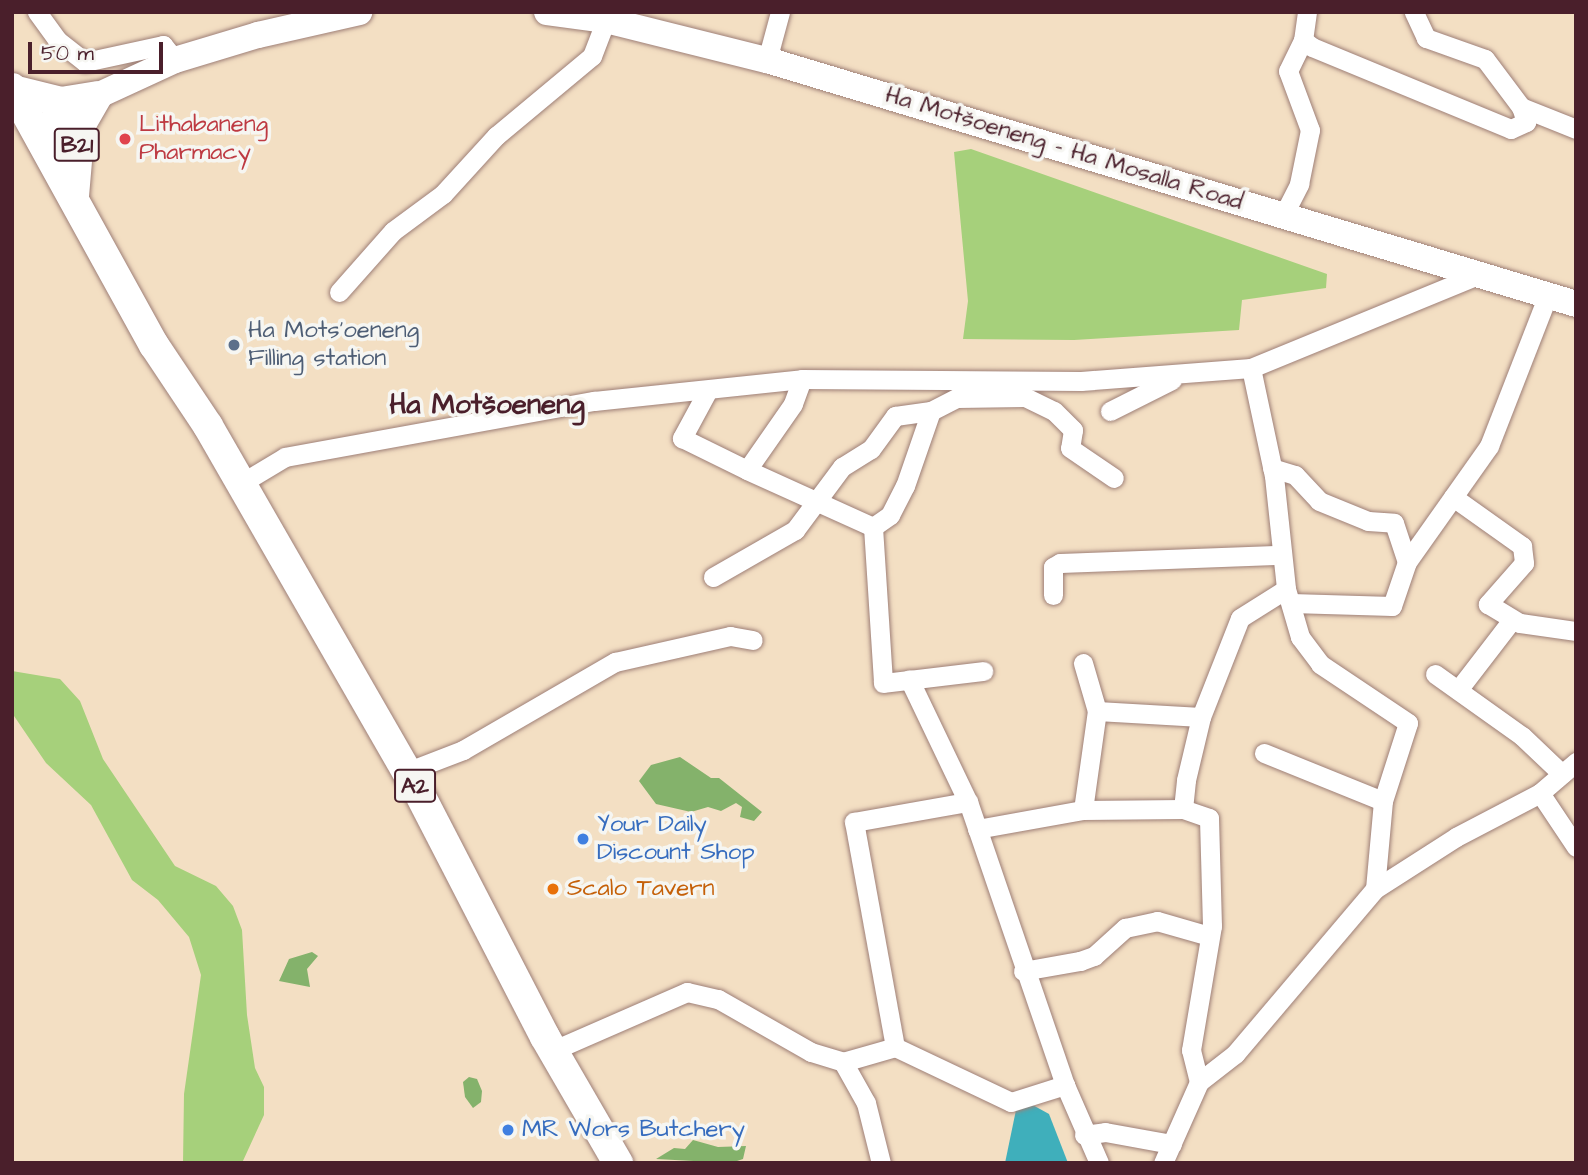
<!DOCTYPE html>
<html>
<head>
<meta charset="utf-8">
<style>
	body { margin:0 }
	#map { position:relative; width:1588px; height:1175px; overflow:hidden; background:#f3dfc3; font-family:"Architects Daughter",sans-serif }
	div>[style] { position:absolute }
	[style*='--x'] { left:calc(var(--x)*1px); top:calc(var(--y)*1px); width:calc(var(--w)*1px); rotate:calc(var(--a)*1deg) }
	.green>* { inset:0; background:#a6d07b }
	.forest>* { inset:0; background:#84b26b }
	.water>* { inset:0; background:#3fafbb }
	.roads { filter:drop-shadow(0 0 2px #9e7f77) drop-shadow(0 0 2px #9e7f77) }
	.street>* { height:19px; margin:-9.5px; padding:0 9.5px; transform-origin:9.5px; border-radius:9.5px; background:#fff }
	.secondary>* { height:26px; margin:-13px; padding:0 13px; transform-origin:13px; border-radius:13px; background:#fff }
	.primary>* { height:30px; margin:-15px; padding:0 15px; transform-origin:15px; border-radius:15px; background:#fff }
	.dots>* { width:19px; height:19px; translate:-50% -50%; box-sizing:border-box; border:4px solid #f6f6f2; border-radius:50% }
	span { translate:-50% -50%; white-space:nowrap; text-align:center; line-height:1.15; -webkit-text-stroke:7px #f6f6f2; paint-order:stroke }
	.shield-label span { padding:2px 5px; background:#f6f6f2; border:2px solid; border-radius:5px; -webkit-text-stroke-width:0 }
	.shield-label { font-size:23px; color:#4a1f2b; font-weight:700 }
	.health-label { font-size:24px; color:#be3a42 }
	.left { translate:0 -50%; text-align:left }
	.street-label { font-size:24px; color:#4a1f2b }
	.service-label { font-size:24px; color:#4e5e75 }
	.shop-label { font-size:24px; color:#366cbe }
	.food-label { font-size:24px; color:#c56008 }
	.quarter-label { font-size:28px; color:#4a1f2b; font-weight:700 }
	.frame { position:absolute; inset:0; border:14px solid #4a1f2b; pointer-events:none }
	.scale { position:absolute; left:28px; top:42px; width:135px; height:32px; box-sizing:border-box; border:4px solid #4a1f2b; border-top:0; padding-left:9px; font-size:21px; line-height:24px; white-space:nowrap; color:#4a1f2b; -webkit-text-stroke:5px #f6f6f2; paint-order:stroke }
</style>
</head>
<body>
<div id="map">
	<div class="green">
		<i style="clip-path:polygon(971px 149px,1327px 274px,1326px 288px,1242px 300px,1239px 330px,1074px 340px,963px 339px,968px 301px,954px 152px)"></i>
		<i style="clip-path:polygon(12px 671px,60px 679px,80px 701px,103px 759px,175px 866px,216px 886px,233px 906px,242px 930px,247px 1015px,255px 1068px,264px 1087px,264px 1115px,242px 1163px,183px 1163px,184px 1094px,201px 975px,189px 937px,158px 900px,132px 880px,91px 805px,46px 763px,12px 713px)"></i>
	</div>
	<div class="forest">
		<i style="clip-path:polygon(680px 757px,711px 778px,719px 778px,762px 812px,754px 821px,740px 817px,742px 807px,736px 803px,721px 811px,708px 807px,691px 812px,656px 804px,639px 781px,651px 765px)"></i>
		<i style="clip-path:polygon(312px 952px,318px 956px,307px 969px,310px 987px,279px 981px,289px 959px)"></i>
		<i style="clip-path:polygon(469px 1077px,477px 1079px,482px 1091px,481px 1102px,473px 1108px,465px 1097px,463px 1082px)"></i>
		<i style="clip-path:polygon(693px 1140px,718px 1147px,746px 1146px,743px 1159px,731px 1163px,656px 1159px,674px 1148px,685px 1149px)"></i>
	</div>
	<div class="water">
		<i style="clip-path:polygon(1029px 1103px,1049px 1114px,1068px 1163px,1005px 1163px,1016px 1110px)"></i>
	</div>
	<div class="roads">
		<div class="street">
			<i style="--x:37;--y:12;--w:34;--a:54"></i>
			<i style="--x:57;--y:40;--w:36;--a:38"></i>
			<i style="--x:85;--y:62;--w:80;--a:-12.3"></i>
			<i style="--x:163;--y:45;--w:19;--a:51"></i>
			<i style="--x:1307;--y:12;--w:28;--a:98"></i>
			<i style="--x:1303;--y:40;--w:11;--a:38"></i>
			<i style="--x:1312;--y:47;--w:215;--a:22.4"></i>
			<i style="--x:1511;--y:129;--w:17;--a:-25"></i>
			<i style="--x:1526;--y:122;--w:16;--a:-108"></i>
			<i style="--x:1521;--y:107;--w:60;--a:-126.9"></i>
			<i style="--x:1485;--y:59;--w:63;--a:-160.4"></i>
			<i style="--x:1426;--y:38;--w:29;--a:-115"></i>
			<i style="--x:767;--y:60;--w:50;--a:-74.8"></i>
			<i style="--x:1521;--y:107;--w:59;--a:21.8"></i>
			<i style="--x:1284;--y:214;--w:34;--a:-63"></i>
			<i style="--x:1299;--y:184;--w:55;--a:-78.5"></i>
			<i style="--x:1310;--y:130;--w:63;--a:-110.4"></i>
			<i style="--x:1288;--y:71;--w:34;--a:-64"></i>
			<i style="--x:339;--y:292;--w:81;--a:-48.5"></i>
			<i style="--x:393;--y:231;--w:62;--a:-36.5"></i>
			<i style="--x:443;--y:194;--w:79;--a:-47.6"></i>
			<i style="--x:496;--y:136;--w:125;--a:-39.8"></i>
			<i style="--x:592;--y:56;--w:39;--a:-69"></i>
			<i style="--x:1251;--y:368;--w:110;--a:78"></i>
			<i style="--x:1274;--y:476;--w:114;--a:83.9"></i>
			<i style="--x:1286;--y:589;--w:50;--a:73.7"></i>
			<i style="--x:1300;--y:637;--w:34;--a:53"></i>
			<i style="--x:1320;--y:664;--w:106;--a:33.8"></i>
			<i style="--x:1408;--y:723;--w:82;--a:107.8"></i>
			<i style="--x:1383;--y:801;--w:88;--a:95.2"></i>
			<i style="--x:802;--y:379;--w:27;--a:110"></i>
			<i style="--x:793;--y:404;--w:80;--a:124.9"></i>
			<i style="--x:747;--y:470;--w:138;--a:24.3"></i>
			<i style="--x:873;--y:527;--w:156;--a:86.3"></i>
			<i style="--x:883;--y:683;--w:101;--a:-6.8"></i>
			<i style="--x:708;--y:390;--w:55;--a:118.4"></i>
			<i style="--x:682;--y:438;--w:72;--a:26.2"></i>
			<i style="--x:1110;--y:411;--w:69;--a:-26.6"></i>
			<i style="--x:1272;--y:468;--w:24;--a:17"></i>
			<i style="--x:1295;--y:475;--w:35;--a:47"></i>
			<i style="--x:1319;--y:501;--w:53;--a:22.2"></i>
			<i style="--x:1368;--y:521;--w:26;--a:4"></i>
			<i style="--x:1394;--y:523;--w:41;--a:71.6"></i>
			<i style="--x:240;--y:484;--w:52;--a:-31"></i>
			<i style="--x:285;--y:457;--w:314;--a:-10.3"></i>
			<i style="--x:594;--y:401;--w:209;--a:-6"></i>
			<i style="--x:802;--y:379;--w:279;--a:0.4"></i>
			<i style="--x:1081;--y:381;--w:170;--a:-4.4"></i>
			<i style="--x:1251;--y:368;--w:251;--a:-22.3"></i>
			<i style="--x:1453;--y:497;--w:85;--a:35.4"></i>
			<i style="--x:1522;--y:546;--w:17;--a:83"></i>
			<i style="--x:1524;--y:563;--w:55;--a:131.3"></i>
			<i style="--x:1488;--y:604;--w:37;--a:31"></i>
			<i style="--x:1520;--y:623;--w:57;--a:8.1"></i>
			<i style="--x:873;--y:527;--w:21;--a:-35"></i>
			<i style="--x:890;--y:515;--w:33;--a:-63"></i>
			<i style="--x:905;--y:486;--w:79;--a:-70.9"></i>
			<i style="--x:931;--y:411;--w:29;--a:-27"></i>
			<i style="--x:957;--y:398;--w:68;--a:-0.8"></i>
			<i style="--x:1025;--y:397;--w:32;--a:26"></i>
			<i style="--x:1054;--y:411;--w:27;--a:45"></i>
			<i style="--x:1073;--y:430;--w:18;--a:99"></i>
			<i style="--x:1070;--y:448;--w:53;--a:34.3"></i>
			<i style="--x:713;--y:577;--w:95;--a:-29.8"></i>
			<i style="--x:795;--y:530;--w:79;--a:-53.3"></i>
			<i style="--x:842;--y:467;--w:34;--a:-32"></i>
			<i style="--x:871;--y:449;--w:41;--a:-54"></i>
			<i style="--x:895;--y:416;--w:36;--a:-8"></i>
			<i style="--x:1053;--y:595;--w:28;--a:-90"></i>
			<i style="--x:1053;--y:567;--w:8;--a:-30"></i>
			<i style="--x:1060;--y:563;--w:222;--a:-2.1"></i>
			<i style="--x:1291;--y:603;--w:101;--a:1.7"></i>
			<i style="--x:1392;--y:606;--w:46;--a:-71.2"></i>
			<i style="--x:1407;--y:562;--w:142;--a:-54.7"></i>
			<i style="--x:1489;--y:446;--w:162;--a:-68.7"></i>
			<i style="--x:1435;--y:674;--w:107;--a:35.5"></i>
			<i style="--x:1522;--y:736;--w:55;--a:43.5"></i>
			<i style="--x:1458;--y:690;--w:88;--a:-52.4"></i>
			<i style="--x:1097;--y:711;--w:104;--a:3.3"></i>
			<i style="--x:1264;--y:753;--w:128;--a:22"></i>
			<i style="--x:406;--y:772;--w:61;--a:-21.1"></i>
			<i style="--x:463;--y:750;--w:176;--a:-30.1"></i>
			<i style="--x:615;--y:662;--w:118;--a:-12.7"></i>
			<i style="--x:730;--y:636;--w:23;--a:10"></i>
			<i style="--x:1540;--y:793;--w:65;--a:56.3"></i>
			<i style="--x:1083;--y:810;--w:100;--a:-82"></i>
			<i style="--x:1097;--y:711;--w:50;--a:-106.3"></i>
			<i style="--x:977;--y:829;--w:108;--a:-10.2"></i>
			<i style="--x:1083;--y:810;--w:100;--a:-0.6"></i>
			<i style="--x:1023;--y:971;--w:58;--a:-10"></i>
			<i style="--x:1080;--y:961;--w:15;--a:-20"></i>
			<i style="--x:1094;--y:956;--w:42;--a:-42.1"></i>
			<i style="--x:1125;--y:928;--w:33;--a:-12"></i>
			<i style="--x:1157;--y:921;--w:54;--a:16.1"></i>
			<i style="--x:895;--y:1047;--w:229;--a:-100.3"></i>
			<i style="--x:854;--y:822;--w:116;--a:-10"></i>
			<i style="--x:554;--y:1050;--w:145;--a:-23.6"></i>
			<i style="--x:687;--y:992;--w:32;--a:13"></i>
			<i style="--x:718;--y:999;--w:107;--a:29.7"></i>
			<i style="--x:811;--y:1052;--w:34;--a:17"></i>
			<i style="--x:843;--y:1062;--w:54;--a:-16.1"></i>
			<i style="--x:895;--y:1047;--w:128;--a:25.4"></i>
			<i style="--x:1011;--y:1102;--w:57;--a:-17.5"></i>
			<i style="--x:1065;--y:1085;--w:299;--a:-108.9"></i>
			<i style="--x:968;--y:802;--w:136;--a:-115.6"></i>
			<i style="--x:843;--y:1062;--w:47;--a:60.7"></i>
			<i style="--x:866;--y:1103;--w:62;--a:76"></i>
			<i style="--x:1199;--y:1082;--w:33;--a:-104"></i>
			<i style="--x:1191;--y:1050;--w:126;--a:-80.4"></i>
			<i style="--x:1212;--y:926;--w:108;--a:-91.6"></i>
			<i style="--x:1209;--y:818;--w:28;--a:-161"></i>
			<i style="--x:1183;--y:809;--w:29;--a:-84"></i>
			<i style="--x:1186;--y:780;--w:65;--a:-76.6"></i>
			<i style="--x:1201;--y:717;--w:106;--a:-68.5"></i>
			<i style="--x:1240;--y:618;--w:54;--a:-32.2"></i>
			<i style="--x:1065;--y:1085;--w:85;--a:66.4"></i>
			<i style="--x:1084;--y:1135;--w:21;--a:-8"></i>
			<i style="--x:1105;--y:1132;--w:68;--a:10.2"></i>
			<i style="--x:1163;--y:1163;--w:89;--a:-66"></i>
			<i style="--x:1199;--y:1082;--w:46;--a:-37.9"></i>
			<i style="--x:1235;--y:1054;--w:216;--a:-49.7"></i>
			<i style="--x:1375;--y:889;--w:96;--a:-32.7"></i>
			<i style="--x:1456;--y:837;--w:95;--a:-27.6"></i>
			<i style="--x:1540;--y:793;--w:48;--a:-40.7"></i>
		</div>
		<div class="secondary">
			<i style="--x:547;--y:12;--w:60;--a:7.7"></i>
			<i style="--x:606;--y:20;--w:166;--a:14"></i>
			<i style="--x:767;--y:60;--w:845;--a:16.78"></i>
			<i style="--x:38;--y:131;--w:69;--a:-30.7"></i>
			<i style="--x:97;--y:96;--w:86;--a:-24.8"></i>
			<i style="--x:175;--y:60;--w:87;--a:-16.8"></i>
			<i style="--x:258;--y:35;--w:104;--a:-12.8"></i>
		</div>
		<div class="primary">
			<i style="--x:12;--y:88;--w:294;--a:61.1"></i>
			<i style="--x:154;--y:345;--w:97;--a:56.3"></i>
			<i style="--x:208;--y:426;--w:419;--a:60.1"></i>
			<i style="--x:417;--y:789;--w:279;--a:62.7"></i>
			<i style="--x:545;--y:1037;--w:146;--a:59.9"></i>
			<i style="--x:13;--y:90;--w:49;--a:14"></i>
			<i style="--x:61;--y:102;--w:36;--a:-9"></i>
			<i style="--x:74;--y:196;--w:70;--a:-85.1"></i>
			<i style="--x:80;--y:126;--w:34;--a:-60"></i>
		</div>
	</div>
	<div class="dots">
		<i style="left:125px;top:139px;background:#e0444e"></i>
		<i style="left:234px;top:345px;background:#5c6f8a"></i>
		<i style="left:583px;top:839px;background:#3f7fe0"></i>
		<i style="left:553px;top:889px;background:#e8710a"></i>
		<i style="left:508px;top:1130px;background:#3f7fe0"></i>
	</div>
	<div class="shield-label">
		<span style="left:77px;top:145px">B21</span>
		<span style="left:415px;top:786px">A2</span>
	</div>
	<div class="health-label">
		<span class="left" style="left:139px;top:139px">Lithabaneng<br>Pharmacy</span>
	</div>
	<div class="street-label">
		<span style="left:1064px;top:149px;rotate:17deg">Ha Motšoeneng - Ha Mosalla Road</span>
	</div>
	<div class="service-label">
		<span class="left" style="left:248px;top:345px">Ha Mots'oeneng<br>Filling station</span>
	</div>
	<div class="shop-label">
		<span class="left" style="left:597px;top:839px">Your Daily<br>Discount Shop</span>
		<span class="left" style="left:522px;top:1130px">MR Wors Butchery</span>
	</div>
	<div class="food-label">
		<span class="left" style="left:567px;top:889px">Scalo Tavern</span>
	</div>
	<div class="quarter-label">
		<span style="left:487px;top:405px">Ha Motšoeneng</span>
	</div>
	<div class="frame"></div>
	<div class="scale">50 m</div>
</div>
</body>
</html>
